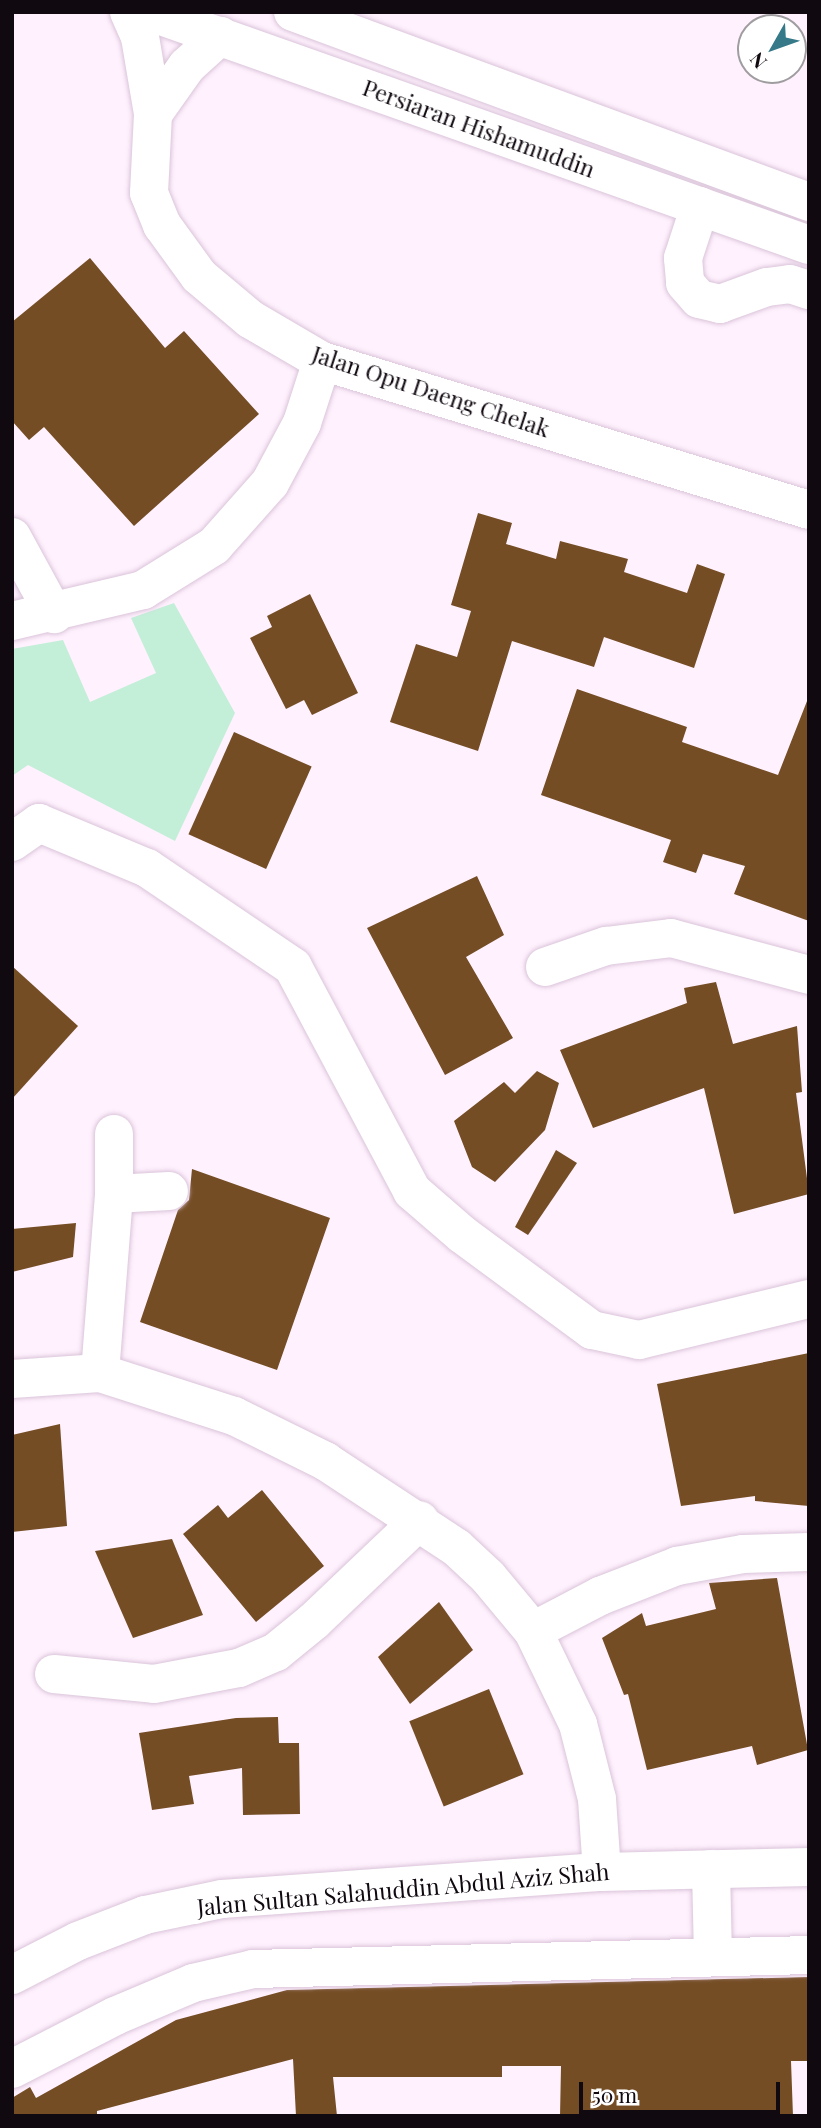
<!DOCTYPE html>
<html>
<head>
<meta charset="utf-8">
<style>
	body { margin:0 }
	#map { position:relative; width:821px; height:2128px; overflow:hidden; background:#fff1fe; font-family:"Playfair Display",serif }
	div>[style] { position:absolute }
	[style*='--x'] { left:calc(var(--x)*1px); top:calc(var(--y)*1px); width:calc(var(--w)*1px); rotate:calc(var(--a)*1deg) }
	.green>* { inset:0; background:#c3efd8 }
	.building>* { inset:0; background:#744d24; transform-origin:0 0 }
	.roads { filter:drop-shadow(0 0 2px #dac4d9) drop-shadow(0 0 2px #dac4d9) }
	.minor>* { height:38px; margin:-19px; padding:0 19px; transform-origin:19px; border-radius:19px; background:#fff }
	.major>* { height:38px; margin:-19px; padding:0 19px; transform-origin:19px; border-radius:19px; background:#fff }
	span { translate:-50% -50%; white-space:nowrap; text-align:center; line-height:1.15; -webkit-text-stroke:7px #fff; paint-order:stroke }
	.street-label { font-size:23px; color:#100910 }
	.frame { position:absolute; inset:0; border:14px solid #100910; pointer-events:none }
	.north { position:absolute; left:737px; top:14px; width:70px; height:70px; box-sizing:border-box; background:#fff; border:2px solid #9f9d9f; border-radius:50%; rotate:230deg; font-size:19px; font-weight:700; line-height:28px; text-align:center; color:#100910 }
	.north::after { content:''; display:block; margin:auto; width:24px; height:32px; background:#367a89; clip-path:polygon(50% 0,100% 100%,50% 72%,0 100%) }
	.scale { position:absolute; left:579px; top:2082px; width:201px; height:32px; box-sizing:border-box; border:4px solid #100910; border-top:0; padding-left:9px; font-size:21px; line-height:24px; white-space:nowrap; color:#100910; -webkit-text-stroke:5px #fff; paint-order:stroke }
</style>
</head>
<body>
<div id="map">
	<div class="green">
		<i style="clip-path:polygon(174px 603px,235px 713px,175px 841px,28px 765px,12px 776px,12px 649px,63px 640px,90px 702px,156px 673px,131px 618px)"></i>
	</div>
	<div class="building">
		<i style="clip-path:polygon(90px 258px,165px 348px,184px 331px,259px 414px,134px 526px,44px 427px,29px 440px,12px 421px,12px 322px)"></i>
		<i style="clip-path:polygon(478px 513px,512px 523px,506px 544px,556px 559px,560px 541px,628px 559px,624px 572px,687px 593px,697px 564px,725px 574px,694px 668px,604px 637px,594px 667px,512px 641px,478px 751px,390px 722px,416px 644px,457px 657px,471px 611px,451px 605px)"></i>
		<i style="clip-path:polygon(310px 594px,358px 693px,312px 715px,304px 700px,286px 709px,250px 638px,272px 627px,267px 616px)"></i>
		<i style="clip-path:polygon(577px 689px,687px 727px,682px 742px,778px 775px,809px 696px,809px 921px,734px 894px,745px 866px,703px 854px,696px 873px,663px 862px,671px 840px,541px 795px)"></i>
		<i style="left:234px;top:732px;width:85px;height:112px;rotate:24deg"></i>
		<i style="clip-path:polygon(477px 876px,504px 935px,466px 957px,513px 1038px,445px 1075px,367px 928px)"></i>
		<i style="clip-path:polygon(12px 966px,78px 1026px,12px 1099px)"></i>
		<i style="clip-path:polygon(716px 982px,733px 1044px,797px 1026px,802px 1092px,796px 1093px,809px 1194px,734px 1214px,704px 1088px,593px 1128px,560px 1050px,687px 1003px,684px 988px)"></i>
		<i style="clip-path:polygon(537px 1071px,559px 1083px,545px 1130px,495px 1182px,472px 1167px,454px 1121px,504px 1082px,515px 1093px)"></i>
		<i style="clip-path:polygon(556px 1150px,577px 1163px,528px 1235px,515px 1227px)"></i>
		<i style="clip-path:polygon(192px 1169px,330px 1218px,277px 1370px,140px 1322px,178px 1210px,189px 1200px)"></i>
		<i style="clip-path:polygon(76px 1223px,73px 1257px,12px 1272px,12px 1229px)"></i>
		<i style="clip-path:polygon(809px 1353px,809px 1506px,755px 1501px,755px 1496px,681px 1506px,657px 1384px)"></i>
		<i style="clip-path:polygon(60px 1424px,67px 1526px,12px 1532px,12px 1435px)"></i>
		<i style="clip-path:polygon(262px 1490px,324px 1566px,256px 1622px,183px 1534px,218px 1505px,228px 1518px)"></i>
		<i style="clip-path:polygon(172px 1539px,203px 1615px,133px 1638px,95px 1551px)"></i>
		<i style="clip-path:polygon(777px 1578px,808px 1750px,757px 1765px,752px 1746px,647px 1770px,628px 1694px,624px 1695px,602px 1638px,642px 1613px,646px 1626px,716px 1609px,709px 1583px)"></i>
		<i style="clip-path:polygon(439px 1602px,473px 1650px,410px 1704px,378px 1657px)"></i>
		<i style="left:489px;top:1689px;width:92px;height:86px;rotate:68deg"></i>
		<i style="clip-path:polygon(278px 1717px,279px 1743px,299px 1743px,300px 1814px,243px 1815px,242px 1768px,189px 1776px,194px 1804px,152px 1810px,139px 1733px,236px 1718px)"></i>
		<i style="clip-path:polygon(809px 1977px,809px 2061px,791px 2061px,793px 2116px,560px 2116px,561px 2066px,502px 2066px,502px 2077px,333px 2077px,337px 2116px,296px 2116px,293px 2059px,97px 2111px,97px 2116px,12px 2116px,12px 2098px,30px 2087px,36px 2098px,176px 2020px,287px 1990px)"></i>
	</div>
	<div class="roads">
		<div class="minor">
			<i style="--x:129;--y:12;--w:27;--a:66"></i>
			<i style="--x:140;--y:37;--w:78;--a:80.4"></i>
			<i style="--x:153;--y:114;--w:79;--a:92.9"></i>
			<i style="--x:149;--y:193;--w:35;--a:68"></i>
			<i style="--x:162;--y:225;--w:63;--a:54"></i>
			<i style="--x:199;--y:276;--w:67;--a:40.1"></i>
			<i style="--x:250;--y:319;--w:83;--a:30.3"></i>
			<i style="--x:322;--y:361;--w:509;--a:17.01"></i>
			<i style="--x:153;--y:114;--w:59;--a:-54.7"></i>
			<i style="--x:187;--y:66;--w:45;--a:-42.3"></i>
			<i style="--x:700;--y:206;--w:55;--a:108.1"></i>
			<i style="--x:683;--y:258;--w:25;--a:85"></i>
			<i style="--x:685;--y:283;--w:21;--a:49"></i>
			<i style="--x:699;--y:299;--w:22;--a:13"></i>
			<i style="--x:720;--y:304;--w:50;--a:-19.9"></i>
			<i style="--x:767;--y:287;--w:23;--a:-7"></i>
			<i style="--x:790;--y:284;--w:20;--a:18"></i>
			<i style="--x:12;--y:537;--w:88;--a:61.4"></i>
			<i style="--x:12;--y:621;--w:135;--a:-13.3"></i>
			<i style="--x:143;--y:590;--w:84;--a:-31.8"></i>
			<i style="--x:214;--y:546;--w:84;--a:-48.4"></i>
			<i style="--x:270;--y:483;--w:68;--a:-61.9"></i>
			<i style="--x:302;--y:423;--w:65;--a:-72.1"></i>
			<i style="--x:12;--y:842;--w:33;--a:-35"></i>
			<i style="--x:39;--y:823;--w:117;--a:22.6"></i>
			<i style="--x:147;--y:868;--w:176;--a:34.1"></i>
			<i style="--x:293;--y:967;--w:254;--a:62"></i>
			<i style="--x:412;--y:1191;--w:67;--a:40.8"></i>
			<i style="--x:463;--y:1235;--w:160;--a:36.4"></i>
			<i style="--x:592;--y:1330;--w:48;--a:12"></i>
			<i style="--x:639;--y:1340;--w:175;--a:-13.6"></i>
			<i style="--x:545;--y:967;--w:65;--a:-19"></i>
			<i style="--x:606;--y:946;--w:65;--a:-7"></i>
			<i style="--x:671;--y:938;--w:143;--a:15"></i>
			<i style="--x:114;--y:1194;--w:55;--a:-3.1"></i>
			<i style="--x:100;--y:1373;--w:180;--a:-85.5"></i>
			<i style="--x:114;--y:1194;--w:60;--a:-90"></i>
			<i style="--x:12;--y:1379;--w:88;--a:-3.9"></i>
			<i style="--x:100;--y:1373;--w:141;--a:17.8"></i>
			<i style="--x:234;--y:1416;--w:102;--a:26.3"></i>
			<i style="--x:325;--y:1461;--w:158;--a:33.4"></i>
			<i style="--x:457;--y:1548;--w:42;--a:43.1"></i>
			<i style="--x:488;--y:1577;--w:70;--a:50.2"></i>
			<i style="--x:533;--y:1631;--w:103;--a:64.2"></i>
			<i style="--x:578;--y:1724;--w:77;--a:75.8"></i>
			<i style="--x:597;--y:1799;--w:73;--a:86.1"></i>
			<i style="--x:533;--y:1631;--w:76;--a:-27.6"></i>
			<i style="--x:600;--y:1596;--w:83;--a:-21.3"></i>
			<i style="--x:677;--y:1566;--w:67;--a:-10.3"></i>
			<i style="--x:743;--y:1554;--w:66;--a:-1.7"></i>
			<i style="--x:54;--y:1674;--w:100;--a:5.7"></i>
			<i style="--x:154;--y:1684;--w:86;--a:-10.7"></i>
			<i style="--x:239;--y:1668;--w:40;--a:-23.4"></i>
			<i style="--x:276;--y:1652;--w:49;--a:-39.2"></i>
			<i style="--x:314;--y:1621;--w:146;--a:-43.6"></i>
			<i style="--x:711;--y:1869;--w:86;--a:88.7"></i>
			<i style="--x:12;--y:1975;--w:74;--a:-27.3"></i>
			<i style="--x:78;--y:1941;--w:72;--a:-21.2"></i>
			<i style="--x:145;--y:1915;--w:79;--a:-11.7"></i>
			<i style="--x:222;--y:1899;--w:381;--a:-4.1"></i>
			<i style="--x:602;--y:1872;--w:207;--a:-1.4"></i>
			<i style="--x:12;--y:2069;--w:116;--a:-27.2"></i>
			<i style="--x:115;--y:2016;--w:85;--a:-22.9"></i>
			<i style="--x:193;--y:1983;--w:62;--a:-13.1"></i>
			<i style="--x:253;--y:1969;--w:556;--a:-1.44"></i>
		</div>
		<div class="major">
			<i style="--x:150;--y:12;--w:699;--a:19.47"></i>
			<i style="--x:293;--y:12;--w:550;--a:20.21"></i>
		</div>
	</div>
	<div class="street-label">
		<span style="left:479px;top:128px;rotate:20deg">Persiaran Hishamuddin</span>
		<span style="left:431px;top:391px;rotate:18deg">Jalan Opu Daeng Chelak</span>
		<span style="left:403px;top:1889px;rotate:-5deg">Jalan Sultan Salahuddin Abdul Aziz Shah</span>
	</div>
	<div class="frame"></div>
	<div class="north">N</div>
	<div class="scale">50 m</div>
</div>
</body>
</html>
